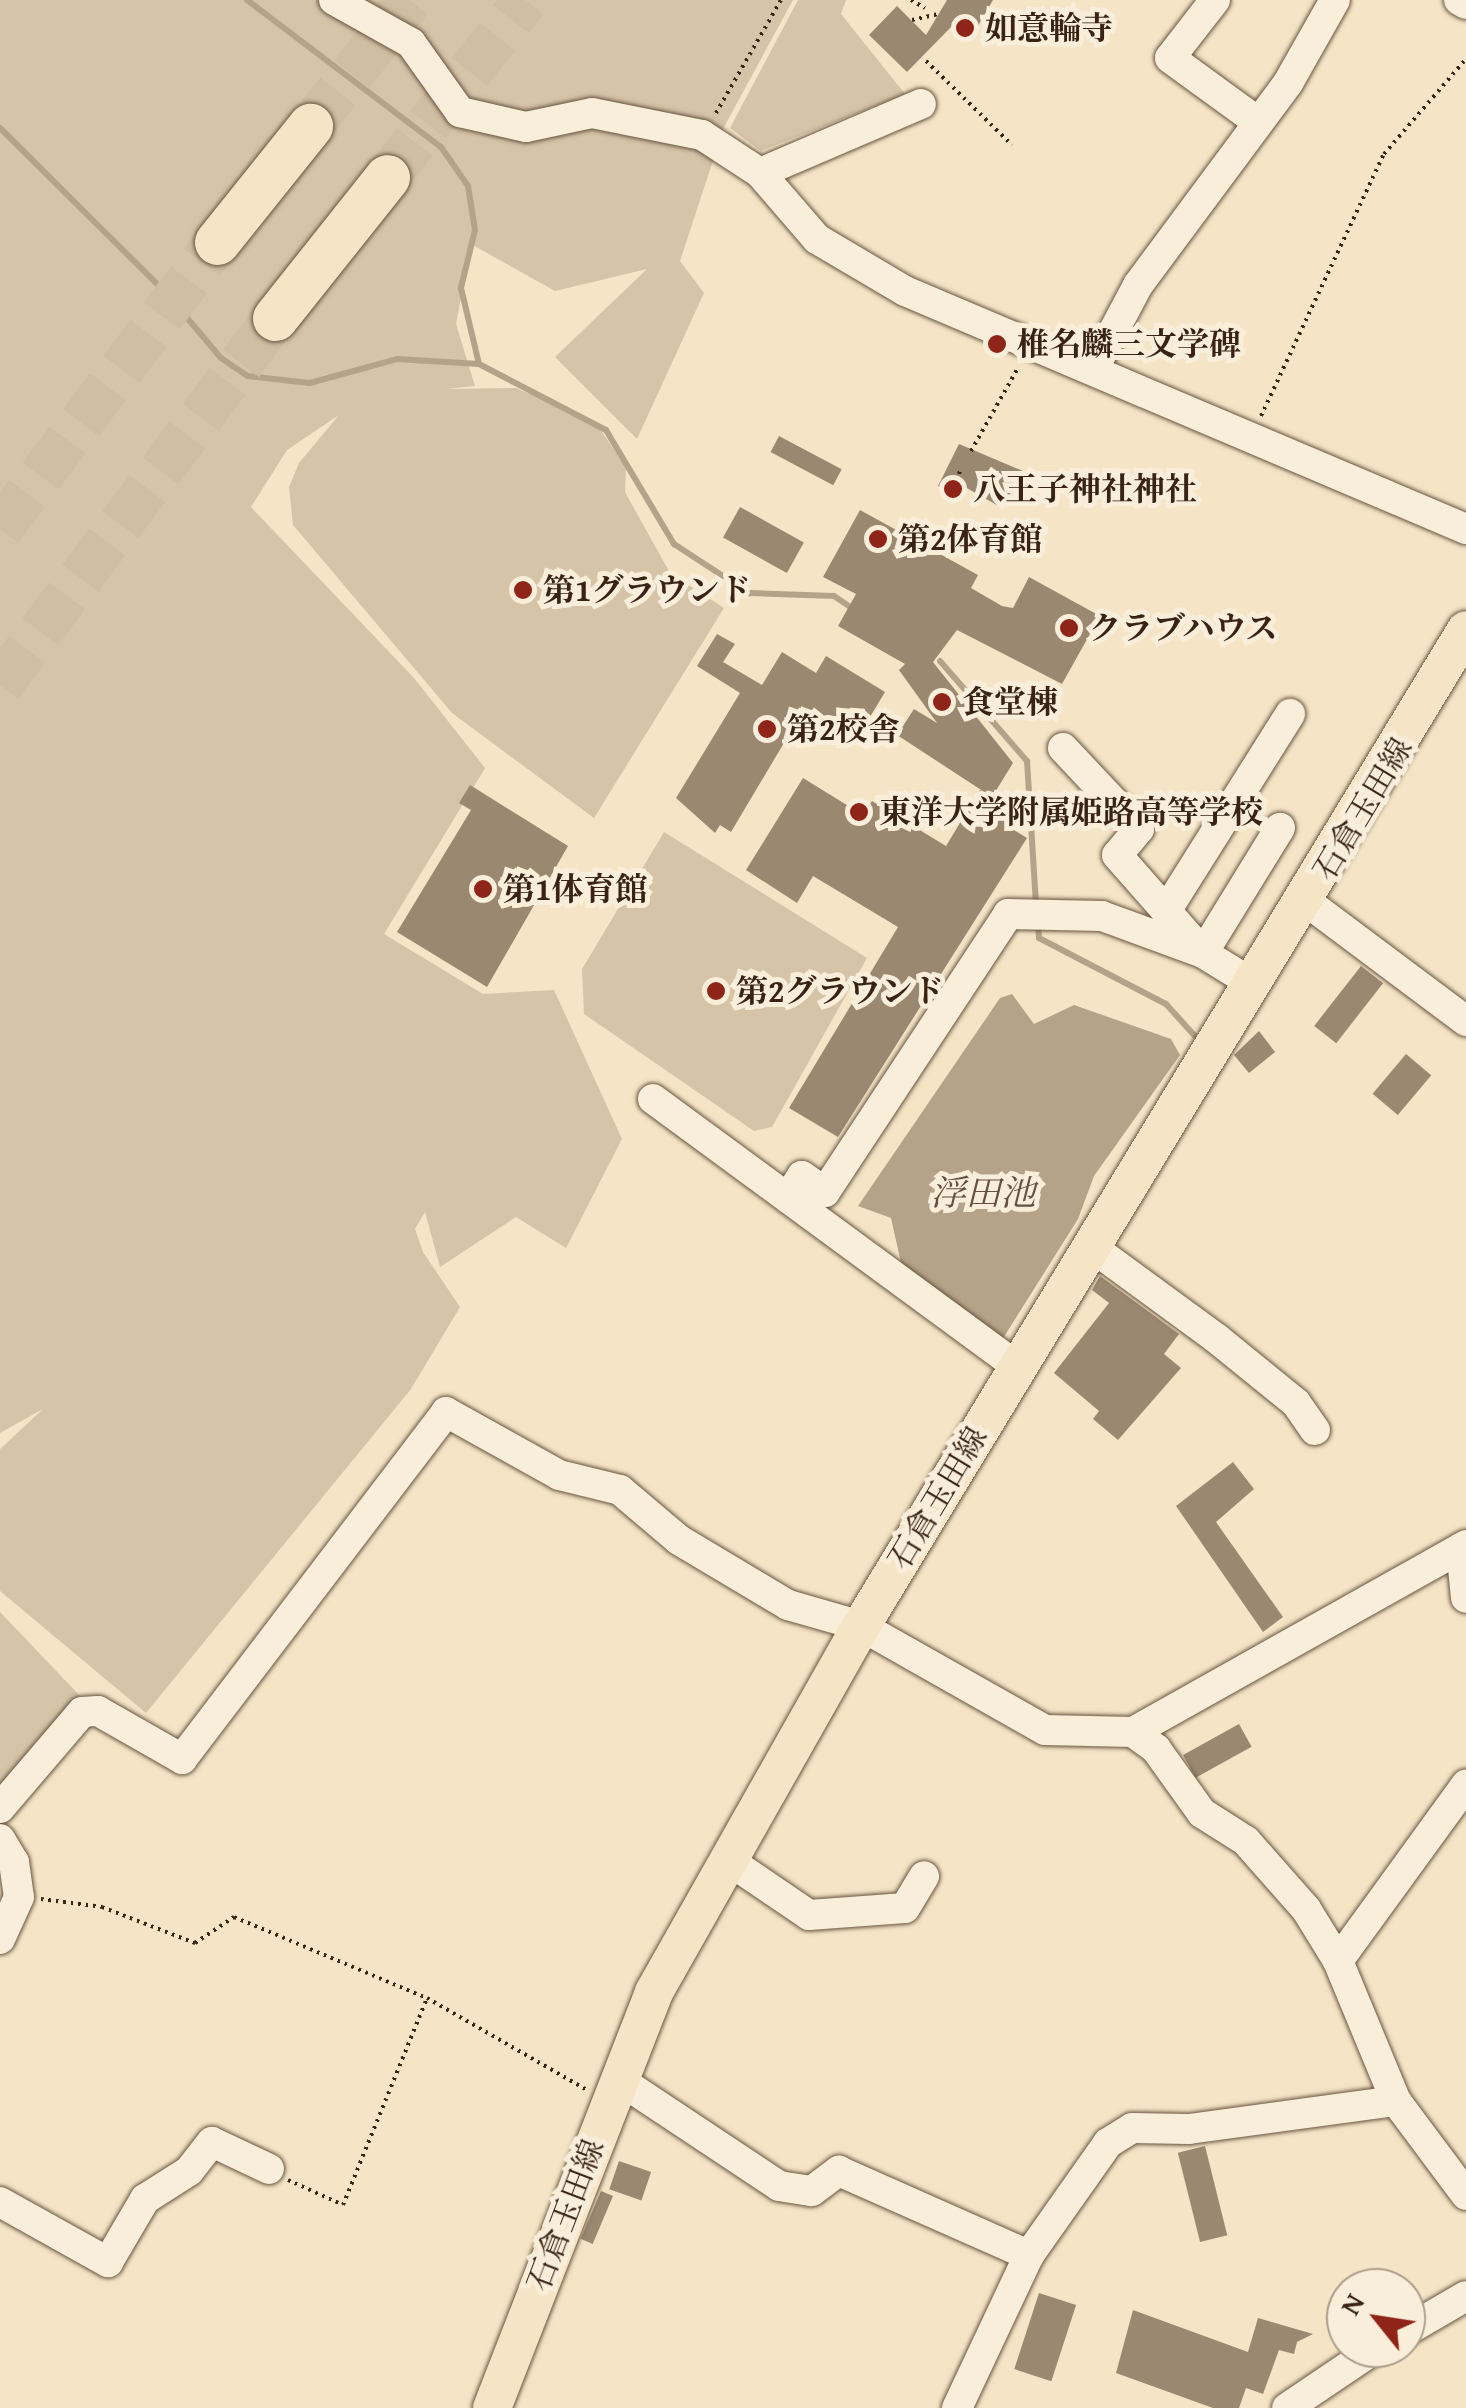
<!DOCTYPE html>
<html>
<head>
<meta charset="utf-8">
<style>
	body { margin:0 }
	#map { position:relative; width:1466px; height:2408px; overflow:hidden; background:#f5e5c6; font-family:"Gentium Book Plus","Noto Serif JP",serif }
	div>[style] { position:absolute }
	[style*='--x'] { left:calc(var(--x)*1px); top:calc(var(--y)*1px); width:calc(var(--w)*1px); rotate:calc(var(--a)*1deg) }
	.green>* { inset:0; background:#d5c4a8 }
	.water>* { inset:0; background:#b5a389 }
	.stream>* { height:6px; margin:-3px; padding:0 3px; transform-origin:3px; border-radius:3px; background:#b5a389 }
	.building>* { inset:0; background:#9b8871; transform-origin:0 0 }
	.highway-tunnel>* { height:45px; margin-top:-22.5px; transform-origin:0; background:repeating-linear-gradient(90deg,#cfbea2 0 45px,transparent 0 67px) }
	.path>* { height:4px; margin-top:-2px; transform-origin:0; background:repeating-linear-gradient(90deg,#392414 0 2.5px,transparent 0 7.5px) }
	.roads { filter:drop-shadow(0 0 2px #685440) drop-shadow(0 0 2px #685440) }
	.minor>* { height:30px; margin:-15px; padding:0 15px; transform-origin:15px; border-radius:15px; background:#f8eeda }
	.major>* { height:38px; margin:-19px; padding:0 19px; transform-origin:19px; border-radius:19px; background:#f5e5c6 }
	.highway>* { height:45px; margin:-22.5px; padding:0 22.5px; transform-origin:22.5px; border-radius:22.5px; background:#f5e5c6 }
	.dots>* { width:28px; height:28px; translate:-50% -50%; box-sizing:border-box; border:5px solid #f8eeda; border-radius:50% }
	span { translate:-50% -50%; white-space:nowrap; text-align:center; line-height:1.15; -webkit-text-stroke:10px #f8eeda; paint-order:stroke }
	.poi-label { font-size:32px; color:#392414; font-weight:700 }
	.left { translate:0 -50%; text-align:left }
	.street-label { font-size:32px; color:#392414 }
	.water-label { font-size:35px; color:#64503d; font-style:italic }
	.north { position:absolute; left:1326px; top:2268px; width:100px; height:100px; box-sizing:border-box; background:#f8eeda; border:2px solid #ac9d8b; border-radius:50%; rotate:300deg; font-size:28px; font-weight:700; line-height:40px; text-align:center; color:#392414 }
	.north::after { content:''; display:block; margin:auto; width:35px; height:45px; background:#8f2418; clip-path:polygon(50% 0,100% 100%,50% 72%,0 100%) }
</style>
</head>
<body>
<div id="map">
	<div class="green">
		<i style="clip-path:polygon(0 0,793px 0,724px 127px,680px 261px,704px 293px,637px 439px,555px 357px,647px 269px,555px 291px,471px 244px,456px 324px,475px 386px,446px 389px,516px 388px,595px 422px,626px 467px,625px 492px,670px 573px,724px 608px,594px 818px,452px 713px,293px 525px,289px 487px,299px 463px,339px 415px,287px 450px,251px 507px,414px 678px,485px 768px,384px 934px,483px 994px,554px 990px,622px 1139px,566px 1248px,516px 1217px,440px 1267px,425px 1212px,415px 1229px,423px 1252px,460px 1307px,411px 1389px,146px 1713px,0 1591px,0 1449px,43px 1409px,0 1433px)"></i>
		<i style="clip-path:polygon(798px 0,846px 0,841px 14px,905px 94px,761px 151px,730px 128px)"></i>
		<i style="clip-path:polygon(664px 832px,867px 958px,772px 1127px,754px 1131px,584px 1014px,582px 969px)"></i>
		<i style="clip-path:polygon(0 1612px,82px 1698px,0 1785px)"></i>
	</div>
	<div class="water">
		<i style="clip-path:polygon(1012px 994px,1034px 1024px,1074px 1005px,1171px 1039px,1180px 1055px,1094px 1176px,1078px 1219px,1002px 1340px,901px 1263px,891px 1218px,858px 1206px,1000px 998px)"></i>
	</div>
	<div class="stream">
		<i style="--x:247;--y:0;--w:243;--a:37.2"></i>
		<i style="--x:441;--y:147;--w:47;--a:55.3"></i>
		<i style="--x:468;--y:186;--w:45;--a:81"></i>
		<i style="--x:475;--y:230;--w:60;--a:103.6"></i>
		<i style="--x:461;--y:288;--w:78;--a:76.7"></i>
		<i style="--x:0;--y:128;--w:234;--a:44.8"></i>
		<i style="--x:166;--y:293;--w:85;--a:49.8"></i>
		<i style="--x:221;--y:358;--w:32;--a:34"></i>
		<i style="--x:248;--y:376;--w:62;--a:6.4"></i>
		<i style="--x:310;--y:383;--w:90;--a:-15.4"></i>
		<i style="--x:397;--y:359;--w:82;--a:3.5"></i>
		<i style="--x:479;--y:364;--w:143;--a:27.5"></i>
		<i style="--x:606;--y:430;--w:133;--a:59.2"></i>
		<i style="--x:674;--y:544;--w:90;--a:33.2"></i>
		<i style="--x:749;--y:593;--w:85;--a:2"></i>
		<i style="--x:834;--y:596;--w:25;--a:34"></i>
		<i style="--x:940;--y:661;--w:133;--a:49"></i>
		<i style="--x:1027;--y:761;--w:145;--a:86.4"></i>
		<i style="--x:1038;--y:924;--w:14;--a:86"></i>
		<i style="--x:1039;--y:938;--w:143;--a:27.5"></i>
		<i style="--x:1166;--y:1004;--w:42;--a:47.9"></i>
	</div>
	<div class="building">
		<i style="clip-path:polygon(947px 0,993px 0,971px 38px,951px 27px,907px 72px,869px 35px,897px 6px,926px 35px)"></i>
		<i style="left:779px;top:436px;width:71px;height:18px;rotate:28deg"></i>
		<i style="clip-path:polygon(959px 444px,1023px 471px,1002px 508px,965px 487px,959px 498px,938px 486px)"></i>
		<i style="left:740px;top:507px;width:73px;height:35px;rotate:29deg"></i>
		<i style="clip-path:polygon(860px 510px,978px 575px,971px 588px,1002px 606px,1013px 608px,1029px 577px,1100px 616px,1062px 684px,957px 630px,933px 662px,1013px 763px,992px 797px,897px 735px,914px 709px,937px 723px,899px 670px,905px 664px,838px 626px,856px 594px,823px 577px)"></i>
		<i style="clip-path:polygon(717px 634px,735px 644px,723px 662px,762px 685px,782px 652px,816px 673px,826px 656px,885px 692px,855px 742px,803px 711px,731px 832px,720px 825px,715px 833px,676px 798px,740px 693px,697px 666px)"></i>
		<i style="clip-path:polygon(803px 778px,863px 815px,872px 801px,946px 846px,980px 790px,1023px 816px,1014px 830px,1027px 838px,838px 1137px,789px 1108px,898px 927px,813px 876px,797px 903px,746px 870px)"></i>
		<i style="clip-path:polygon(470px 785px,568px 846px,487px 987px,397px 932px,471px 810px,459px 803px)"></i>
		<i style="left:1361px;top:966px;width:28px;height:76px;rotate:38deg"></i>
		<i style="clip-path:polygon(1259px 1031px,1275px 1052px,1249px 1073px,1234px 1055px)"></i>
		<i style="left:1406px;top:1054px;width:33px;height:52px;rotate:40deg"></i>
		<i style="clip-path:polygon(1100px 1276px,1179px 1334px,1164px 1354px,1181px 1368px,1118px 1440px,1093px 1419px,1099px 1411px,1054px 1373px,1109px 1303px,1092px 1290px)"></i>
		<i style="clip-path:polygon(1233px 1462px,1254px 1489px,1216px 1522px,1283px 1617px,1263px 1632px,1176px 1506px)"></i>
		<i style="left:1239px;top:1724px;width:26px;height:64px;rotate:61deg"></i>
		<i style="left:1205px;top:2146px;width:92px;height:28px;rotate:76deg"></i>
		<i style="left:619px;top:2161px;width:34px;height:30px;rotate:19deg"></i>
		<i style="left:601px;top:2191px;width:13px;height:52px;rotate:23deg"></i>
		<i style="left:1039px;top:2293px;width:39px;height:80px;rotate:18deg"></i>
		<i style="clip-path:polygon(1133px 2310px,1248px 2352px,1258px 2318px,1313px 2334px,1297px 2342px,1294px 2354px,1279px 2350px,1263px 2394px,1246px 2388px,1239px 2408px,1213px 2408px,1116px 2373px)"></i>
	</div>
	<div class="highway-tunnel">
		<i style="--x:310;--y:126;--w:161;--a:-51.6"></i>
		<i style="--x:387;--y:177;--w:225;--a:-51.9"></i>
		<i style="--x:0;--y:529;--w:360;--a:-52.9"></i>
		<i style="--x:0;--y:685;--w:459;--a:-53.2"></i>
	</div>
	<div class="path">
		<i style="--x:911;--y:0;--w:16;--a:30"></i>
		<i style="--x:912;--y:20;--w:27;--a:-13"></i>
		<i style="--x:926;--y:61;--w:120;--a:44.3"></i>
		<i style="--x:716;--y:113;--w:130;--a:-60.1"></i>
		<i style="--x:1261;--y:416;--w:289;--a:-64.9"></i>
		<i style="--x:1384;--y:154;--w:125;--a:-49.2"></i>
		<i style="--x:971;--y:451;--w:95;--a:-60.5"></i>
		<i style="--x:959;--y:474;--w:3;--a:-72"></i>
		<i style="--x:41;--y:1899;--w:62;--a:7.5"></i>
		<i style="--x:102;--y:1907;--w:100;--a:21.2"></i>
		<i style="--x:195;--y:1943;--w:47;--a:-33.7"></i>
		<i style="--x:234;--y:1917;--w:209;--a:22.8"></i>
		<i style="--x:427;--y:1998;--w:185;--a:29.9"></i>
		<i style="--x:288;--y:2180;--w:60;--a:24.4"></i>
		<i style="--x:343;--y:2205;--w:223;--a:-67.9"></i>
	</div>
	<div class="roads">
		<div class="minor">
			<i style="--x:334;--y:0;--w:88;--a:29.2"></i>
			<i style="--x:411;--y:43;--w:85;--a:54.6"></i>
			<i style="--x:460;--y:112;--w:68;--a:12.8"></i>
			<i style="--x:526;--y:127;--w:67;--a:-12"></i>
			<i style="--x:592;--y:113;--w:112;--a:11.3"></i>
			<i style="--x:702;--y:135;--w:69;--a:33.2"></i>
			<i style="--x:760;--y:173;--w:87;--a:49.2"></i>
			<i style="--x:817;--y:239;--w:102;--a:30.6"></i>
			<i style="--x:905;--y:291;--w:609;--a:22.99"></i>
			<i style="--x:1215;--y:0;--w:73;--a:127.8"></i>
			<i style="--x:1170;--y:58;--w:109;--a:36"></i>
			<i style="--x:1459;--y:0;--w:8;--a:30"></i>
			<i style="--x:760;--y:173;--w:175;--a:-23.2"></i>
			<i style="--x:1095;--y:366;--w:92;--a:-62"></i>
			<i style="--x:1138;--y:285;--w:252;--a:-53.4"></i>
			<i style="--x:1288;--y:83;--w:95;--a:-60.5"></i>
			<i style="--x:1063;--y:748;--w:111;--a:46.8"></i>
			<i style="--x:1139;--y:829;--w:34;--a:130"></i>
			<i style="--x:1117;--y:855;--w:130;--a:48.7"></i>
			<i style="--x:1203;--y:953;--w:147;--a:-58.4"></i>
			<i style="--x:1307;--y:902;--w:199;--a:36.8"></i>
			<i style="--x:1166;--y:911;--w:233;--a:-57.8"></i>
			<i style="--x:653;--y:1099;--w:451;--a:36.3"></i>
			<i style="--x:788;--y:1198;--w:26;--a:-58"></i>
			<i style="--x:802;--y:1176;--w:28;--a:35"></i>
			<i style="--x:825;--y:1192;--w:333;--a:-56.6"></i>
			<i style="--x:1008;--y:914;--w:94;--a:1.2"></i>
			<i style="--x:1102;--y:916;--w:108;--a:20.1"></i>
			<i style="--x:1203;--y:953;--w:61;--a:31.6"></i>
			<i style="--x:1093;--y:1248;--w:152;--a:36.2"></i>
			<i style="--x:1216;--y:1338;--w:103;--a:39.1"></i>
			<i style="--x:1296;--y:1403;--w:33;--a:55"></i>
			<i style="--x:1461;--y:1548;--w:50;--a:84.3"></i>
			<i style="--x:1133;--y:1732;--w:382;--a:-29.3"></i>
			<i style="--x:0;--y:1808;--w:126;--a:-49.5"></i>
			<i style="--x:82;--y:1712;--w:16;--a:-4"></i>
			<i style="--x:98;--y:1711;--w:97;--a:29.7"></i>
			<i style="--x:182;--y:1759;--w:436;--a:-52.7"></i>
			<i style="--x:446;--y:1412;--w:129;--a:29.1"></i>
			<i style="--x:559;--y:1475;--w:63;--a:13.8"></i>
			<i style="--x:620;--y:1490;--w:77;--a:40.3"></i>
			<i style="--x:679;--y:1540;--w:127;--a:30.8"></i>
			<i style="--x:788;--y:1605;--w:76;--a:16"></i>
			<i style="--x:861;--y:1626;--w:211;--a:29.5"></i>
			<i style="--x:1045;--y:1730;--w:88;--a:1.3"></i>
			<i style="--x:1133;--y:1732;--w:29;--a:36"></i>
			<i style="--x:1156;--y:1749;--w:79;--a:54.3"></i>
			<i style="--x:1202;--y:1813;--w:52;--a:32.5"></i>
			<i style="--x:1246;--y:1841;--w:91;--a:48.6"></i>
			<i style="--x:1306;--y:1909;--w:61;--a:58.4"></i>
			<i style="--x:1338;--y:1961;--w:152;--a:67.5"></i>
			<i style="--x:1396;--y:2101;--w:117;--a:53.3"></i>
			<i style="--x:0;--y:1839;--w:27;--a:59"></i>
			<i style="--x:14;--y:1862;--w:35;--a:82"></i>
			<i style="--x:19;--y:1897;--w:46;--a:114.3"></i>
			<i style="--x:728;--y:1860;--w:98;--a:34.2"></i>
			<i style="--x:809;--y:1915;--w:96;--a:-4.2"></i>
			<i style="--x:905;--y:1908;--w:37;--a:-59"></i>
			<i style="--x:1338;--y:1961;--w:218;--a:-54"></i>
			<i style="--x:618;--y:2079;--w:193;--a:33.6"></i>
			<i style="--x:779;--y:2186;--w:33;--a:9"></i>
			<i style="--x:812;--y:2191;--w:34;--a:-37"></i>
			<i style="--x:839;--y:2171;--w:208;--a:23.9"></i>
			<i style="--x:0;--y:2202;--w:124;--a:29.1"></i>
			<i style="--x:108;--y:2262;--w:73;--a:-59.6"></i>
			<i style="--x:145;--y:2199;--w:52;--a:-32.5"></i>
			<i style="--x:189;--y:2171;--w:37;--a:-52"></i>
			<i style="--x:212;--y:2142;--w:63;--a:25.3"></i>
			<i style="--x:1406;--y:2331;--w:69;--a:-30.3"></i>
			<i style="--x:957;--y:2408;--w:169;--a:-64.8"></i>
			<i style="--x:1029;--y:2255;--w:137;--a:-54.8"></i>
			<i style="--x:1108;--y:2143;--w:28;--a:-32"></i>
			<i style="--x:1132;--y:2128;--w:57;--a:1"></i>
			<i style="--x:1189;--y:2129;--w:209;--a:-7.7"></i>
			<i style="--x:1287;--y:2408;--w:107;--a:-34"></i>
		</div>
		<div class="major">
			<i style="--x:492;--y:2408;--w:446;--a:-68.7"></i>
			<i style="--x:654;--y:1992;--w:420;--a:-60.5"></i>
			<i style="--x:861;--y:1626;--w:1165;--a:-58.72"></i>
		</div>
		<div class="highway">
			<i style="--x:217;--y:242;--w:149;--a:-51.3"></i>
			<i style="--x:275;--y:318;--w:180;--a:-51.5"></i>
		</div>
	</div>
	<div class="dots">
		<i style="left:965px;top:28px;background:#8f2418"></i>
		<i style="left:997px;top:344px;background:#8f2418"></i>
		<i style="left:953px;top:489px;background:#8f2418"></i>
		<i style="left:878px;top:539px;background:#8f2418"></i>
		<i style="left:523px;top:590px;background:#8f2418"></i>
		<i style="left:1069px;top:628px;background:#8f2418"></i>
		<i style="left:942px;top:702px;background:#8f2418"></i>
		<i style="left:767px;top:729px;background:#8f2418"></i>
		<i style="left:859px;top:812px;background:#8f2418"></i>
		<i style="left:483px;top:889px;background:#8f2418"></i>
		<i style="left:716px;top:991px;background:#8f2418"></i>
	</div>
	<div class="poi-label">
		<span class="left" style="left:985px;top:28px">如意輪寺</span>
		<span class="left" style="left:1017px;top:344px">椎名麟三文学碑</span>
		<span class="left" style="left:973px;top:489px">八王子神社神社</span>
		<span class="left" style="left:898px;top:539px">第2体育館</span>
		<span class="left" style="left:543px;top:590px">第1グラウンド</span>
		<span class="left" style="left:1089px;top:628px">クラブハウス</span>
		<span class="left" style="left:962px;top:702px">食堂棟</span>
		<span class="left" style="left:787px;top:729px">第2校舎</span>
		<span class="left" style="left:879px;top:812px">東洋大学附属姫路高等学校</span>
		<span class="left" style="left:503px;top:889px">第1体育館</span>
		<span class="left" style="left:736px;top:991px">第2グラウンド</span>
	</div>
	<div class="street-label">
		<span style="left:1363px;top:809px;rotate:-59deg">石倉玉田線</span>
		<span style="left:938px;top:1498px;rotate:-59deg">石倉玉田線</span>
		<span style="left:566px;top:2215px;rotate:-69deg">石倉玉田線</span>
	</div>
	<div class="water-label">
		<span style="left:983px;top:1193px">浮田池</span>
	</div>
	<div class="north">N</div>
</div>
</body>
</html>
